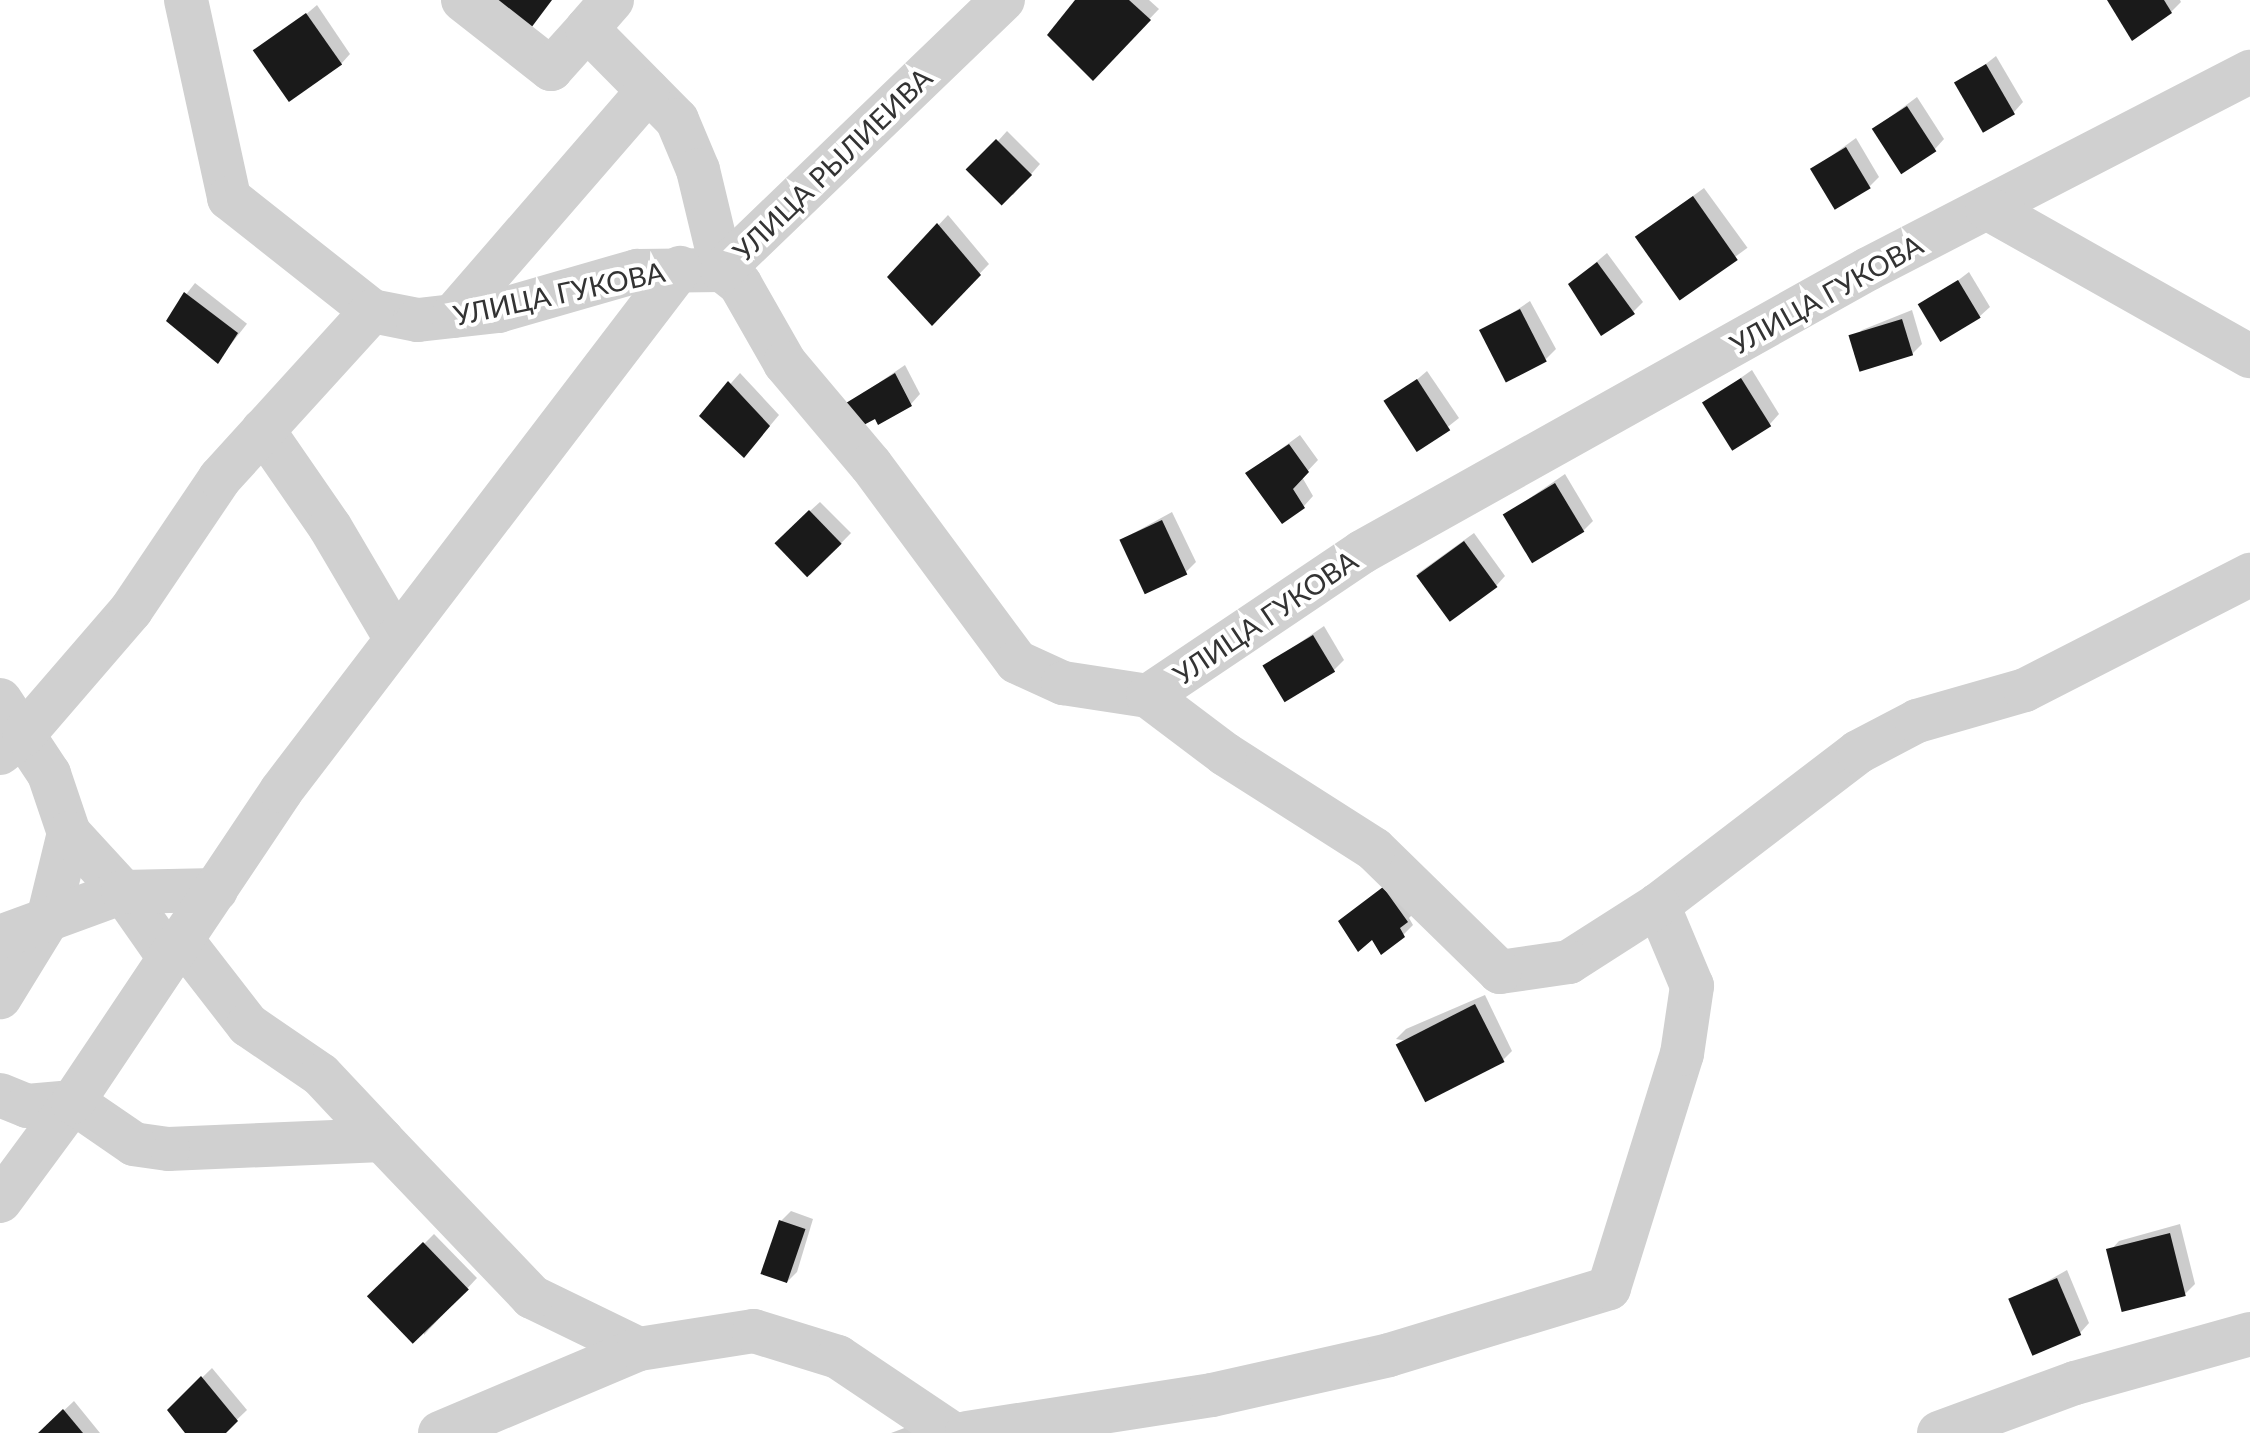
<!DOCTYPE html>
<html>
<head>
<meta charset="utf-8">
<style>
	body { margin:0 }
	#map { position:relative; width:2250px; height:1433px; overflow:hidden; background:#fff; font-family:Lato,sans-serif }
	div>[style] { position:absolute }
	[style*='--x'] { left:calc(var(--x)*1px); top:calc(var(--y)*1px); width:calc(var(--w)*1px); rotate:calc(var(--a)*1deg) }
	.shadow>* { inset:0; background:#0003; transform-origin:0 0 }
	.building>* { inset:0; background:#1a1a1a; transform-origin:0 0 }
	.minor>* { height:44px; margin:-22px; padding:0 22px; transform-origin:22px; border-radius:22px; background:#d0d0d0 }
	span { translate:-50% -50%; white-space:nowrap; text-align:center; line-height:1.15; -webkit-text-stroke:8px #fff; paint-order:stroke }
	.street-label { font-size:28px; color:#333 }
</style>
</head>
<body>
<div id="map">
	<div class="shadow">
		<i style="clip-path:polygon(1078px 0,1149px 0,1159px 9px,1093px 78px)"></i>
		<i style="clip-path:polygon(2109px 0,2180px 0,2181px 2px,2171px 12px)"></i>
		<i style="clip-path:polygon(317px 5px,350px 54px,341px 64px,270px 45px)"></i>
		<i style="clip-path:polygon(1996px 56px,2023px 102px,2014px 112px,1959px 85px)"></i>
		<i style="clip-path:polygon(1917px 97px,1944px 139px,1935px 149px,1874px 129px)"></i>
		<i style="clip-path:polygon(1007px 131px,1040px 164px,1013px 195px,971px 171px)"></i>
		<i style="clip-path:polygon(1856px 138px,1879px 177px,1870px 186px,1812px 170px)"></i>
		<i style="left:1704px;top:188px;width:74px;height:84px;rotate:54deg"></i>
		<i style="clip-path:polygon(948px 215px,989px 264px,932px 323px,890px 277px)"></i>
		<i style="clip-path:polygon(1607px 253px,1643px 302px,1633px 312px,1581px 275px)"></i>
		<i style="clip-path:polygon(1969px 272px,1990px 307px,1980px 316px,1923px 307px)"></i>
		<i style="left:195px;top:283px;width:66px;height:45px;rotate:38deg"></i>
		<i style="clip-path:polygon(1530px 301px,1556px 349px,1546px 359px,1483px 333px)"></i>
		<i style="clip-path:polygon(1912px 310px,1922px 344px,1912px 354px,1852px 340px,1862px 330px)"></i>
		<i style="clip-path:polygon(905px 365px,920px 394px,911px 404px,875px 417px,849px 403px)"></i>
		<i style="clip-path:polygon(1752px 370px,1779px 414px,1770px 424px,1705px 403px)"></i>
		<i style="clip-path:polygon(1427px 371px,1459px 418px,1420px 449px,1399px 395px)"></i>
		<i style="clip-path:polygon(740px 373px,779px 415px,753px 446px,702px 416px)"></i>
		<i style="clip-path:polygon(1300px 435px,1318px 460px,1302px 477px,1313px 496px,1304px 506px,1247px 474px)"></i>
		<i style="clip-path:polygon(1565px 474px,1593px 521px,1583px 531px,1505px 515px)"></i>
		<i style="clip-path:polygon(820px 502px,851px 533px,810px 575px,810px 511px)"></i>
		<i style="clip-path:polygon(1172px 512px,1196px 562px,1186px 572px,1121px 540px)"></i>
		<i style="clip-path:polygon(1474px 533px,1505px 576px,1496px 586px,1417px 574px)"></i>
		<i style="clip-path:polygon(1324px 626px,1344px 660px,1334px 670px,1266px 666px)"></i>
		<i style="clip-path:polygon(1394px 879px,1417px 910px,1409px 918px,1413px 925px,1403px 935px,1372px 937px,1341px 921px)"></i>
		<i style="clip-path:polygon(1485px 995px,1512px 1051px,1503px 1060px,1396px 1039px,1406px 1029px)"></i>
		<i style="clip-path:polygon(791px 1211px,813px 1219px,797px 1272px,787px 1282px,781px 1221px)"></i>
		<i style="clip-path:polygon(2180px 1224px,2195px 1284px,2185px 1294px,2110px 1251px,2119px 1241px)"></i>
		<i style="clip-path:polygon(434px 1234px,477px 1278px,424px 1335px,424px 1244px)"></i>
		<i style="clip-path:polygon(2067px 1270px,2089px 1323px,2080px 1333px,2011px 1302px)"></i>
		<i style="clip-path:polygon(212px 1368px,247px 1410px,223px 1433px,188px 1433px,169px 1410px)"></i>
		<i style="clip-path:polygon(74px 1401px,100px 1433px,40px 1433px)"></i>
		<i style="clip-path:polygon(926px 1420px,931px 1433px,891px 1433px)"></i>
	</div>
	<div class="building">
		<i style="clip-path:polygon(487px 0,552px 0,528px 32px)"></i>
		<i style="clip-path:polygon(1075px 0,1129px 0,1151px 20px,1093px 81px,1047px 35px)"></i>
		<i style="clip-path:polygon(2107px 0,2164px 0,2172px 13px,2132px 41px)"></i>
		<i style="left:306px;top:13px;width:63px;height:65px;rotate:55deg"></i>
		<i style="left:1986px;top:64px;width:58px;height:37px;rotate:60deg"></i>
		<i style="left:1907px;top:106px;width:54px;height:42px;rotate:57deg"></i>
		<i style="left:996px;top:139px;width:51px;height:43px;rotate:45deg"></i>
		<i style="left:1846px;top:147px;width:48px;height:42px;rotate:59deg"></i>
		<i style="left:1693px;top:196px;width:78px;height:71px;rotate:55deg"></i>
		<i style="clip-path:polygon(937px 223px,981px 275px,932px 326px,887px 277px)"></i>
		<i style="clip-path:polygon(1597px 262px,1635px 314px,1601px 336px,1568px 284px)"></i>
		<i style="left:1958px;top:280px;width:44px;height:47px;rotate:59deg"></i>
		<i style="clip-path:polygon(184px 292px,238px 333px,218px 364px,166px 321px)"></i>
		<i style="left:1520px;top:309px;width:59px;height:46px;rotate:63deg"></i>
		<i style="left:1902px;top:319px;width:38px;height:56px;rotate:73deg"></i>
		<i style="clip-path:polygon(895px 373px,912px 406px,878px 425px,875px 419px,858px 428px,846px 403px)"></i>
		<i style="left:1741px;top:378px;width:57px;height:46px;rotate:58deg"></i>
		<i style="left:1417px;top:379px;width:61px;height:40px;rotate:57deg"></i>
		<i style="clip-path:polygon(728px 381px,770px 426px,744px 458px,699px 416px)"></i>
		<i style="clip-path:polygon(1289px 444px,1309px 472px,1293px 489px,1305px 508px,1282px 524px,1245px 473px)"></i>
		<i style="left:1555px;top:483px;width:57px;height:61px;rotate:59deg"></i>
		<i style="left:809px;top:510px;width:47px;height:48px;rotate:46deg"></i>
		<i style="left:1162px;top:520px;width:60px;height:47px;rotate:65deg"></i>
		<i style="left:1464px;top:541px;width:57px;height:59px;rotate:54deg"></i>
		<i style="left:1313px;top:635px;width:43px;height:59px;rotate:59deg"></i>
		<i style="clip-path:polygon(1383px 887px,1408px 922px,1400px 928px,1405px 937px,1381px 955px,1372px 940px,1358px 952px,1338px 921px)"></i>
		<i style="left:1475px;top:1004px;width:65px;height:89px;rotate:63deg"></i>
		<i style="left:779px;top:1220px;width:28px;height:57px;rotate:19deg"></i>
		<i style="left:2170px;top:1233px;width:65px;height:66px;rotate:76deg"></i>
		<i style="left:423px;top:1242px;width:66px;height:78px;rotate:46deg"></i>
		<i style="left:2057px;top:1278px;width:62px;height:53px;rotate:67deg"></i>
		<i style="clip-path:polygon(201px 1376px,238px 1421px,226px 1433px,185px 1433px,167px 1410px)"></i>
		<i style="clip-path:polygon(63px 1409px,83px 1433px,38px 1433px)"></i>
	</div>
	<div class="minor">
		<i style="--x:186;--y:0;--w:203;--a:77.7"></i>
		<i style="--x:229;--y:198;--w:182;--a:38.3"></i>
		<i style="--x:372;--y:311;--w:47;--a:11.1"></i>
		<i style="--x:418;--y:320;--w:81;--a:-6.4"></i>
		<i style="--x:498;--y:311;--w:145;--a:-16.1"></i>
		<i style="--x:637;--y:271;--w:85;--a:-0.7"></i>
		<i style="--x:722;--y:270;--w:23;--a:38"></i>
		<i style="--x:740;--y:284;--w:91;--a:60.3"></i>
		<i style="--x:785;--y:363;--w:133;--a:49.9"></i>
		<i style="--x:871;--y:465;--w:245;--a:53.5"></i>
		<i style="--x:1017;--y:662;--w:51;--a:24.5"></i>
		<i style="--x:1063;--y:683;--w:86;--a:8.7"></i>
		<i style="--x:1148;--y:696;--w:258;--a:-33.9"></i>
		<i style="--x:1362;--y:552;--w:580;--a:-29.22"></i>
		<i style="--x:1868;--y:269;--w:430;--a:-27.3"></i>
		<i style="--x:463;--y:0;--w:112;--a:38.1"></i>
		<i style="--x:551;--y:69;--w:54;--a:-48"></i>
		<i style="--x:612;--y:0;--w:38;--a:131"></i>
		<i style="--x:587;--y:29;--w:128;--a:45.3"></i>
		<i style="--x:677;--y:120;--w:54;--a:67.2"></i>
		<i style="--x:698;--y:170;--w:103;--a:76.5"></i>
		<i style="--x:722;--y:270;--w:390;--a:-43.9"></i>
		<i style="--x:1987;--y:208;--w:302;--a:29.4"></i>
		<i style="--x:453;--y:316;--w:298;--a:-49.1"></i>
		<i style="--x:263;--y:430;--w:118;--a:55.4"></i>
		<i style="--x:330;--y:527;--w:130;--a:59.5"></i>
		<i style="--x:0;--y:700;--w:89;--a:56.5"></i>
		<i style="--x:49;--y:774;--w:62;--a:71.3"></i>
		<i style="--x:69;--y:833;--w:89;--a:103.7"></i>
		<i style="--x:48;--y:919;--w:92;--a:121.6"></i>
		<i style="--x:0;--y:753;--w:31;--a:-38"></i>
		<i style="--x:24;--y:734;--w:164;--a:-49.2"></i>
		<i style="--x:131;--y:610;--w:159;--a:-56"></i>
		<i style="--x:220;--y:478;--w:226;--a:-47.7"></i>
		<i style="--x:69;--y:833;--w:80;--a:47.5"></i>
		<i style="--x:123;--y:892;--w:82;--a:55"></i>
		<i style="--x:1658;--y:905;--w:252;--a:-37.4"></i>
		<i style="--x:1858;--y:752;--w:67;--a:-27.7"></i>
		<i style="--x:1917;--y:721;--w:112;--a:-16"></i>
		<i style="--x:2025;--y:690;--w:253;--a:-27.1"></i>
		<i style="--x:0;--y:937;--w:131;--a:-20.1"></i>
		<i style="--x:123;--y:892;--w:93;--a:-1.2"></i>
		<i style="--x:182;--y:940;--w:108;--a:52.2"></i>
		<i style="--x:248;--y:1025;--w:88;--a:34.4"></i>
		<i style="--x:321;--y:1075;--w:89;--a:46.8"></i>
		<i style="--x:0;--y:1095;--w:29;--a:22"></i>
		<i style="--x:27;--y:1106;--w:46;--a:-5"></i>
		<i style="--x:0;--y:1201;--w:123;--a:-53.6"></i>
		<i style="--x:639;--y:1349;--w:119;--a:-154.1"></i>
		<i style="--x:532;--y:1297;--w:217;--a:-133.7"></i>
		<i style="--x:382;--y:1140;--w:214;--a:177.6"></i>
		<i style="--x:168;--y:1149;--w:34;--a:-172"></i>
		<i style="--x:134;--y:1144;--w:74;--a:-145.5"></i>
		<i style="--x:73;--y:1102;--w:374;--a:-56.2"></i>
		<i style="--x:281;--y:791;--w:658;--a:-52.66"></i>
		<i style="--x:440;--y:1433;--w:216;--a:-22.9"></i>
		<i style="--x:639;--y:1349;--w:116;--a:-8.9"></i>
		<i style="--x:754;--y:1331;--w:88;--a:17.2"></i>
		<i style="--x:838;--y:1357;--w:136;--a:33.9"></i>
		<i style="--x:967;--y:1433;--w:248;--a:-8.8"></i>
		<i style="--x:1212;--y:1395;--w:181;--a:-12.7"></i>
		<i style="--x:1389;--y:1355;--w:230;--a:-16.9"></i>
		<i style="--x:1609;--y:1288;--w:245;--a:-72.7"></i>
		<i style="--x:1682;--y:1054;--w:69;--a:-81.6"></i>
		<i style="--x:1692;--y:986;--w:88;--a:-112.8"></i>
		<i style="--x:1658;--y:905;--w:106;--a:147.4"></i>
		<i style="--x:1569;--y:962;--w:70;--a:171.8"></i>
		<i style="--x:1500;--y:972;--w:176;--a:-135.7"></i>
		<i style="--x:1374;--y:849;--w:177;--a:-147.5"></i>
		<i style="--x:1225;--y:754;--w:96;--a:-143"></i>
		<i style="--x:1939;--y:1433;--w:145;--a:-20.2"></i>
		<i style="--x:2075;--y:1383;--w:182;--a:-15.6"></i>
	</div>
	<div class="street-label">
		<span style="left:832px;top:164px;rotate:-44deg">УЛИЦА РЫЛИЕИВА</span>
		<span style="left:559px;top:293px;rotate:-12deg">УЛИЦА ГУКОВА</span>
		<span style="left:1826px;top:294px;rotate:-29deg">УЛИЦА ГУКОВА</span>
		<span style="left:1265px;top:617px;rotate:-34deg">УЛИЦА ГУКОВА</span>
	</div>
</div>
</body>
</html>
